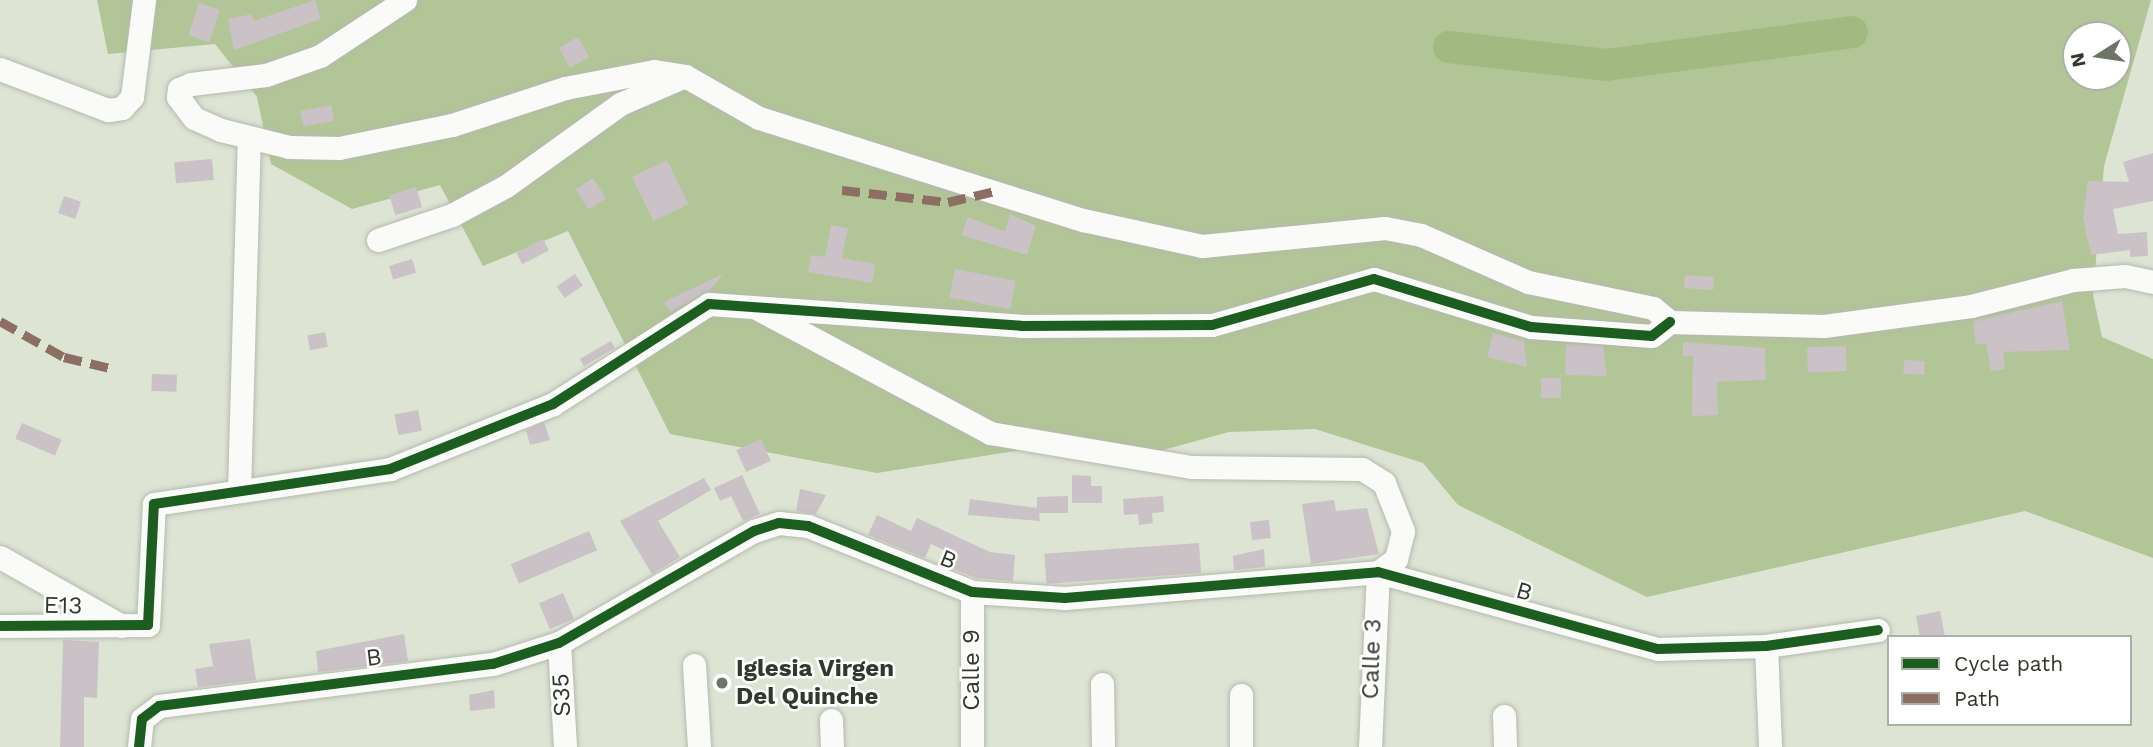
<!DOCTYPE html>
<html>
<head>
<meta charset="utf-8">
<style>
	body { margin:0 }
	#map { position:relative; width:2153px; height:747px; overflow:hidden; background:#dde4d4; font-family:"Work Sans",sans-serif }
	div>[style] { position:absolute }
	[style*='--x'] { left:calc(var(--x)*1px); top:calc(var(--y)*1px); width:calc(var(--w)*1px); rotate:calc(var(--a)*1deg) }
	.forest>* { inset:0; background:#b2c596 }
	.river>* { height:32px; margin:-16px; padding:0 16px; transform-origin:16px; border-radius:16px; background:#a3b982 }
	.building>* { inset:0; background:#cac2c6; transform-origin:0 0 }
	.roads { filter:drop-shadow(0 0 2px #b5baae) drop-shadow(0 0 2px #b5baae) }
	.minor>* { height:23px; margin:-11.5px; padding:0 11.5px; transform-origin:11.5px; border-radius:11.5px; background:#fafbf9 }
	.quiet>* { height:9px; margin-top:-4.5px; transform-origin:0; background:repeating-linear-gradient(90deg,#8d6e63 0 18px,transparent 0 27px) }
	.cycleway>* { height:10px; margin:-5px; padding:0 5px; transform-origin:5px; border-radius:5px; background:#1b5e20 }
	.dots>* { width:19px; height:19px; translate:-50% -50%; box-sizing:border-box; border:4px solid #fff; border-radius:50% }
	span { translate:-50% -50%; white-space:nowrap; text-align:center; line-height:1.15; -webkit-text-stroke:5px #fff; paint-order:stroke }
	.street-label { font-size:24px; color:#33382d }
	.poi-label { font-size:24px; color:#33382d; font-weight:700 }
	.left { translate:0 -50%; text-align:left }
	.legend { position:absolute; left:1887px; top:635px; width:245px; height:91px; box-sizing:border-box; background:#fff; border:2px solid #adafab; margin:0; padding:9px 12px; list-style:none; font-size:21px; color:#33382d }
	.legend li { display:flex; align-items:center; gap:14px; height:35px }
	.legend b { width:35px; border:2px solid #adafab }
	.north { position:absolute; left:2062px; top:21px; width:70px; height:70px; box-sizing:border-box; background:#fff; border:2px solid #adafab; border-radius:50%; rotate:258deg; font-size:19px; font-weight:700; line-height:28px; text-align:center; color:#33382d }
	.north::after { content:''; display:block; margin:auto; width:24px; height:32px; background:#6e7467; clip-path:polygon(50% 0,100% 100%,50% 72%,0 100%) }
</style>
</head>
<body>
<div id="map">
	<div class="forest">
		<i style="clip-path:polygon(evenodd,97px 0,2151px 0,2104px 166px,2093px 295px,2102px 337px,2153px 359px,2153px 558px,2025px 511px,1647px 597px,1458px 505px,1423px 463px,1315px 429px,1229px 432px,1141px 456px,1034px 448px,877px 473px,670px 434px,568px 231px,483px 266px,440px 185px,352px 209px,271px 164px,257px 97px,215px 44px,108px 54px,97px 0,2076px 35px,2118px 35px,2118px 77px,2076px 77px,2076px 35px)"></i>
	</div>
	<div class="river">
		<i style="--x:1449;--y:47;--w:158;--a:6.5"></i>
		<i style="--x:1606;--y:65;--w:248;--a:-7.6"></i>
	</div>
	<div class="building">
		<i style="clip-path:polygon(315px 0,321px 19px,234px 50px,228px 19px,252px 14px,253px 21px)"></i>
		<i style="left:199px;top:3px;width:22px;height:34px;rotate:18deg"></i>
		<i style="left:578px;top:37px;width:23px;height:22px;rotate:61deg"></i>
		<i style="left:331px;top:105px;width:16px;height:31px;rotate:79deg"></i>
		<i style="clip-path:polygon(2153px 153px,2153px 201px,2113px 209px,2118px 234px,2147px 232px,2148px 256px,2130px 257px,2130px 250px,2091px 255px,2083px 217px,2088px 181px,2129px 182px,2123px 162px)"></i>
		<i style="left:212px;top:159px;width:21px;height:38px;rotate:85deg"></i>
		<i style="left:667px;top:160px;width:49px;height:39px;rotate:64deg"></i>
		<i style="left:593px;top:178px;width:24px;height:21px;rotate:57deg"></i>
		<i style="left:416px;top:187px;width:21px;height:28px;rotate:73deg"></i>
		<i style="left:64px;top:196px;width:18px;height:18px;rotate:19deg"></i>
		<i style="clip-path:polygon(1010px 214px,1036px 226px,1027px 255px,961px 235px,968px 217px,1005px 232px)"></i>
		<i style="clip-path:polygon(831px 225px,848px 228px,842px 258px,875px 264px,872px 283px,808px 272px,811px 255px,825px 257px)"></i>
		<i style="left:543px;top:239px;width:13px;height:30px;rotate:63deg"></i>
		<i style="left:412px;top:259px;width:14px;height:24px;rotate:73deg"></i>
		<i style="left:955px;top:269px;width:62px;height:29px;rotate:11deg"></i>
		<i style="left:575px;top:274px;width:14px;height:22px;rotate:56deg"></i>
		<i style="clip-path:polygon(723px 274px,710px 290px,671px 312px,664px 302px)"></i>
		<i style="left:1685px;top:275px;width:29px;height:13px;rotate:4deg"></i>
		<i style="clip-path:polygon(2062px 301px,2070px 350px,2003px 352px,2005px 369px,1991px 371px,1986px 343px,1976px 345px,1973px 321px)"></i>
		<i style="left:325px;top:332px;width:15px;height:18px;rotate:79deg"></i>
		<i style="clip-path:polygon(1493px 333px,1524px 341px,1527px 367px,1487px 357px)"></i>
		<i style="left:611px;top:341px;width:8px;height:36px;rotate:60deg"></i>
		<i style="clip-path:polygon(1683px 342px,1765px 348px,1766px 380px,1717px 382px,1718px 415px,1692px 416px,1693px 356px,1683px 356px)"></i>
		<i style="clip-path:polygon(1566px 344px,1603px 346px,1607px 376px,1565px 375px)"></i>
		<i style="left:1846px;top:346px;width:25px;height:39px;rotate:88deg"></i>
		<i style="left:1904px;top:360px;width:21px;height:14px;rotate:3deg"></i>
		<i style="left:152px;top:374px;width:25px;height:17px;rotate:2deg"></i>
		<i style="left:1561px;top:378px;width:20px;height:20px;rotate:90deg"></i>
		<i style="left:418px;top:410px;width:21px;height:24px;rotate:79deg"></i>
		<i style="clip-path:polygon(544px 422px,550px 440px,530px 445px,526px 430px)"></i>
		<i style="left:22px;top:423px;width:43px;height:17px;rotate:23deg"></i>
		<i style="left:761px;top:439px;width:24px;height:27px;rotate:66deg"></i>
		<i style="clip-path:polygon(742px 475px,760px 514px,743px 521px,731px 496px,720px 501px,714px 488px)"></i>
		<i style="clip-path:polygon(1072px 475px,1091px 476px,1091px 486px,1102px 486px,1102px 503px,1072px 503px)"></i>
		<i style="clip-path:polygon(704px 478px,711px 490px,658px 521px,680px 557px,652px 574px,620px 521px)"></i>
		<i style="clip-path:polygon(800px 489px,826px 495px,816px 514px,796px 511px)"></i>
		<i style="clip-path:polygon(1068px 496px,1068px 513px,1039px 513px,1040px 521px,968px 515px,970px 499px,1037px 508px,1037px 497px)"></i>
		<i style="clip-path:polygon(1163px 496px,1164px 512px,1152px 513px,1153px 523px,1139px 525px,1138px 514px,1124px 515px,1123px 499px)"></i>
		<i style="clip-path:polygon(1334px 500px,1336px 511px,1367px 508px,1379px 554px,1311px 564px,1302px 504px)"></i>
		<i style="clip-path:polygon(877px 515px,911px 531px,917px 518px,990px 552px,1015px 555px,1013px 581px,976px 578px,951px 568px,957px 556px,931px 544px,925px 558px,868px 535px)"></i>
		<i style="left:1269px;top:520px;width:18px;height:19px;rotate:84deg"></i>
		<i style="left:589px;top:531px;width:21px;height:85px;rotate:67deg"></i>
		<i style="left:1199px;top:543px;width:30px;height:155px;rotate:86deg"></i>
		<i style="clip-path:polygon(1264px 549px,1265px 567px,1234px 570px,1233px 556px)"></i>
		<i style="left:563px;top:593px;width:28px;height:26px;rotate:67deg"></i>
		<i style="clip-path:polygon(1940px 611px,1945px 637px,1920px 637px,1916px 616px)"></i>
		<i style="clip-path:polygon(404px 634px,408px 661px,318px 672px,316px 651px)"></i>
		<i style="clip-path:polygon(250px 639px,256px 680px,198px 687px,195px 669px,213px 666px,209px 644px)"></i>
		<i style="clip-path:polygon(63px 640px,99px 642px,97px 698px,84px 697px,84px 747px,60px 747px)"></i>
		<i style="clip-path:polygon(494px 690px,495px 708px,470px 711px,469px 695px)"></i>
	</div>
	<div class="roads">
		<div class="minor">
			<i style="--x:405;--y:0;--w:102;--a:146.6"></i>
			<i style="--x:320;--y:56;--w:57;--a:160.6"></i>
			<i style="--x:266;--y:75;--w:76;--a:173.2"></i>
			<i style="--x:191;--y:84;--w:13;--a:157"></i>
			<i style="--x:179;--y:89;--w:8;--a:97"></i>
			<i style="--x:178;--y:97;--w:26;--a:53"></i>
			<i style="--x:194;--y:118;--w:30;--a:24"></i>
			<i style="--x:221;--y:130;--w:70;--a:14"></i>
			<i style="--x:289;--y:147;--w:50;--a:1.1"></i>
			<i style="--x:339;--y:148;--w:115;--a:-11.5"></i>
			<i style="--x:452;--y:125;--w:119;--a:-18.1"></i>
			<i style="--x:565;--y:88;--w:91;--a:-10.8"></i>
			<i style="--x:654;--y:71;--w:31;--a:9"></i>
			<i style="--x:685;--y:76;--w:85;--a:29.6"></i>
			<i style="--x:759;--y:118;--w:340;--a:17.5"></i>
			<i style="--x:1083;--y:220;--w:122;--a:12.3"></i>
			<i style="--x:1202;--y:246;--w:184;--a:-5.6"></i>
			<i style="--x:1385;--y:228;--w:37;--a:11"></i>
			<i style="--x:1421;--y:235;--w:117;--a:23.7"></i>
			<i style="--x:1528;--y:282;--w:128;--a:11.7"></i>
			<i style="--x:1653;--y:308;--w:22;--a:39"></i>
			<i style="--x:0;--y:69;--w:116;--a:20.8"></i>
			<i style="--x:108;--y:110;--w:14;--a:-8"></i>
			<i style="--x:122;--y:108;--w:15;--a:-48"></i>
			<i style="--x:132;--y:97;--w:98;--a:-82.9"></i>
			<i style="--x:378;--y:240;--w:78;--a:-18.7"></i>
			<i style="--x:452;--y:215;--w:61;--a:-28.2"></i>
			<i style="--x:506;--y:186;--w:140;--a:-35.7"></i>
			<i style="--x:620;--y:104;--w:71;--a:-23.3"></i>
			<i style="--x:760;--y:310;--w:261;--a:28.1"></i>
			<i style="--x:990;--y:433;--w:204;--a:9.6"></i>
			<i style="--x:1191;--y:467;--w:171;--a:0.7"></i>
			<i style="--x:1362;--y:469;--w:26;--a:32"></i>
			<i style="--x:1384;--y:483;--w:52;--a:68.4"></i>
			<i style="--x:1403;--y:531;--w:29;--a:104"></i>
			<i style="--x:1396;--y:559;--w:22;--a:144"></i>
			<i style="--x:1670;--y:322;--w:154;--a:1.5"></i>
			<i style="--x:1824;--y:326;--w:148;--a:-7.7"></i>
			<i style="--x:1971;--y:306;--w:105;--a:-14.3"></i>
			<i style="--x:2073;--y:280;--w:52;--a:-4.4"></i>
			<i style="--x:2125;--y:276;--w:29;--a:12"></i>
			<i style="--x:239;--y:491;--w:354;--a:-88.4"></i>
			<i style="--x:0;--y:557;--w:140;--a:29.5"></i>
			<i style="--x:0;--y:626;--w:148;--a:-0.4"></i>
			<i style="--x:148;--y:625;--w:121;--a:-87.2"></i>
			<i style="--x:154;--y:504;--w:239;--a:-8.4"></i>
			<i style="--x:390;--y:469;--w:175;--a:-21.7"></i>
			<i style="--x:553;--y:404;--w:185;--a:-32.7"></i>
			<i style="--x:709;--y:304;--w:313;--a:4"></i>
			<i style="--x:1021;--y:326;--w:191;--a:-0.3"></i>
			<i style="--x:1212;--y:325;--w:168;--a:-15.9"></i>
			<i style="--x:1374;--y:279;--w:164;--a:17"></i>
			<i style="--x:1531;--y:327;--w:121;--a:4.3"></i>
			<i style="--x:1652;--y:336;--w:23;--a:-38"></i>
			<i style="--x:559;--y:643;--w:104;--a:86.7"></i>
			<i style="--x:1766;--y:646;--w:101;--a:87.7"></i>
			<i style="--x:694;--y:665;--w:82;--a:86.5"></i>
			<i style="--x:1102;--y:684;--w:63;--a:89.1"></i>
			<i style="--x:1504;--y:716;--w:31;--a:88"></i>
			<i style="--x:831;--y:720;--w:27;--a:88"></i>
			<i style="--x:139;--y:747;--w:28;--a:-84"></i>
			<i style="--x:142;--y:719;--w:21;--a:-37"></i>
			<i style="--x:159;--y:706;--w:337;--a:-7.2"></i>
			<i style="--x:493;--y:664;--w:69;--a:-17.7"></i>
			<i style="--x:559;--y:643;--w:225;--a:-29.9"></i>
			<i style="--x:754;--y:531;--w:26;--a:-18"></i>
			<i style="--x:779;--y:523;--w:29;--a:6"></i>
			<i style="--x:808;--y:526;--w:177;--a:21.9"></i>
			<i style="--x:972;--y:592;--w:93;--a:3.7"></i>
			<i style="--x:1065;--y:598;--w:314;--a:-4.7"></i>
			<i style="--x:1378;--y:572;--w:290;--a:15.4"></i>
			<i style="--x:1658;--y:649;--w:108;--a:-1.6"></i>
			<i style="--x:1766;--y:646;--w:113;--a:-8.1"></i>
			<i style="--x:972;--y:747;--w:155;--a:-90"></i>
			<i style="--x:1241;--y:747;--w:52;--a:-90"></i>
			<i style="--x:1370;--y:747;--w:175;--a:-87.4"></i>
		</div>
	</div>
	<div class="quiet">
		<i style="--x:842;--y:190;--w:107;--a:6.5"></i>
		<i style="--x:948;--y:202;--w:48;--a:-13.2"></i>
		<i style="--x:0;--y:321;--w:73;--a:29.4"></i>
		<i style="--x:64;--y:357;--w:51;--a:13.5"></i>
	</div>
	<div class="cycleway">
		<i style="--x:0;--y:626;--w:148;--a:-0.4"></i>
		<i style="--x:148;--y:625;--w:121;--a:-87.2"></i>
		<i style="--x:154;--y:504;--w:239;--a:-8.4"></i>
		<i style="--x:390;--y:469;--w:175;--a:-21.7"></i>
		<i style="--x:553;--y:404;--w:185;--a:-32.7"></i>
		<i style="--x:709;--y:304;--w:313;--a:4"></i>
		<i style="--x:1021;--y:326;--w:191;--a:-0.3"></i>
		<i style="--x:1212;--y:325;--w:168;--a:-15.9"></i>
		<i style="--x:1374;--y:279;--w:164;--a:17"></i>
		<i style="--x:1531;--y:327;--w:121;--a:4.3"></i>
		<i style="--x:1652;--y:336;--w:23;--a:-38"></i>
		<i style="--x:139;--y:747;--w:28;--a:-84"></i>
		<i style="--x:142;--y:719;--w:21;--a:-37"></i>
		<i style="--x:159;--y:706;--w:337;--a:-7.2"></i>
		<i style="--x:493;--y:664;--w:69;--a:-17.7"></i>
		<i style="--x:559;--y:643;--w:225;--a:-29.9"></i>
		<i style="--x:754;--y:531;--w:26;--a:-18"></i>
		<i style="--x:779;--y:523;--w:29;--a:6"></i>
		<i style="--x:808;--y:526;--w:177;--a:21.9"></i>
		<i style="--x:972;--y:592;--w:93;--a:3.7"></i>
		<i style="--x:1065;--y:598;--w:314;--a:-4.7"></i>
		<i style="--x:1378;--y:572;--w:290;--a:15.4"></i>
		<i style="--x:1658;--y:649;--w:108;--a:-1.6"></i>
		<i style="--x:1766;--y:646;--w:113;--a:-8.1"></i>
	</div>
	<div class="dots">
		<i style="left:722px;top:683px;background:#6e7467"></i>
	</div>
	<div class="street-label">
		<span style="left:948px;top:560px;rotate:22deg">B</span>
		<span style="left:1524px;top:592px;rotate:16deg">B</span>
		<span style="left:63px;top:606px;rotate:1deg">E13</span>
		<span style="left:374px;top:658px;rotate:-7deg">B</span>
		<span style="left:1372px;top:659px;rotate:-88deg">Calle 3</span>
		<span style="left:972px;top:670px;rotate:-90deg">Calle 9</span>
		<span style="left:562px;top:695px;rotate:-93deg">S35</span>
	</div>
	<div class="poi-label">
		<span class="left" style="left:736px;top:683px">Iglesia Virgen<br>Del Quinche</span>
	</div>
	<ul class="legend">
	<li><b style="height:9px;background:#1b5e20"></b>Cycle path</li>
	<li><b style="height:9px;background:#8d6e63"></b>Path</li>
	</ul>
	<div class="north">N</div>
</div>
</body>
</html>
